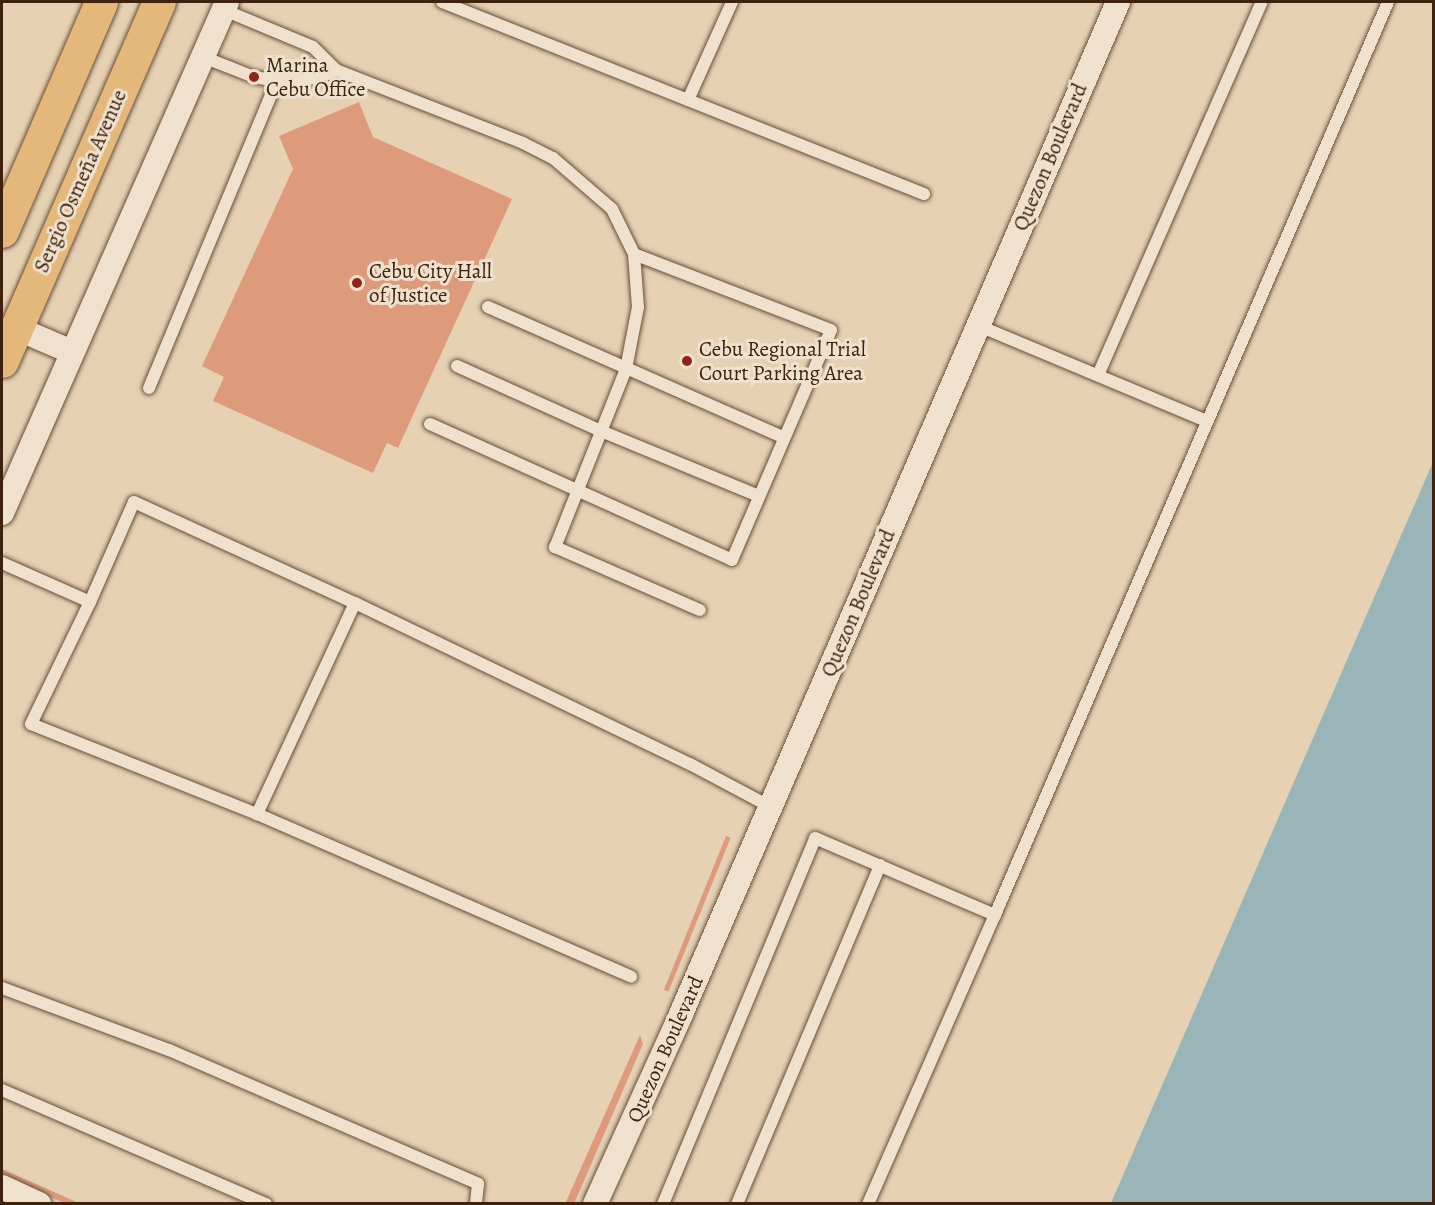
<!DOCTYPE html>
<html>
<head>
<meta charset="utf-8">
<style>
	body { margin:0 }
	#map { position:relative; width:1435px; height:1205px; overflow:hidden; background:#e6d1b3; font-family:Alegreya,serif }
	div>[style] { position:absolute }
	[style*='--x'] { left:calc(var(--x)*1px); top:calc(var(--y)*1px); width:calc(var(--w)*1px); rotate:calc(var(--a)*1deg) }
	.water>* { inset:0; background:#9ab5b7 }
	.building>* { inset:0; background:#dd9b7c; transform-origin:0 0 }
	.roads { filter:drop-shadow(0 0 2px #684e37) drop-shadow(0 0 2px #684e37) }
	.service>* { height:12px; margin:-6px; padding:0 6px; transform-origin:6px; border-radius:6px; background:#efe1ce }
	.minor>* { height:24px; margin:-12px; padding:0 12px; transform-origin:12px; border-radius:12px; background:#efe1ce }
	.trunk>* { height:33px; margin:-16.5px; padding:0 16.5px; transform-origin:16.5px; border-radius:16.5px; background:#e3b87a }
	.dots>* { width:16px; height:16px; translate:-50% -50%; box-sizing:border-box; border:3px solid #efe1ce; border-radius:50% }
	span { translate:-50% -50%; white-space:nowrap; text-align:center; line-height:1.15; -webkit-text-stroke:6px #efe1ce; paint-order:stroke }
	.poi-label { font-size:21px; color:#3e220e }
	.left { translate:0 -50%; text-align:left }
	.street-label { font-size:21px; color:#3e220e }
	.frame { position:absolute; inset:0; border:3px solid #3e220e; pointer-events:none }
</style>
</head>
<body>
<div id="map">
	<div class="water">
		<i style="clip-path:polygon(1433px 462px,1433px 1203px,1111px 1203px)"></i>
	</div>
	<div class="building">
		<i style="clip-path:polygon(359px 102px,373px 137px,512px 199px,398px 448px,387px 443px,373px 473px,213px 401px,224px 377px,202px 366px,293px 169px,279px 136px)"></i>
		<i style="left:726px;top:836px;width:5px;height:166px;rotate:22deg"></i>
		<i style="clip-path:polygon(640px 1035px,643px 1044px,574px 1204px,565px 1204px)"></i>
		<i style="clip-path:polygon(2px 1169px,81px 1204px,66px 1204px,2px 1175px)"></i>
	</div>
	<div class="roads">
		<div class="service">
			<i style="--x:442;--y:2;--w:519;--a:21.72"></i>
			<i style="--x:224;--y:10;--w:96;--a:22.6"></i>
			<i style="--x:313;--y:47;--w:33;--a:45"></i>
			<i style="--x:336;--y:70;--w:201;--a:21.3"></i>
			<i style="--x:523;--y:143;--w:34;--a:27"></i>
			<i style="--x:553;--y:158;--w:78;--a:40.8"></i>
			<i style="--x:612;--y:209;--w:50;--a:63.9"></i>
			<i style="--x:634;--y:254;--w:53;--a:85.7"></i>
			<i style="--x:638;--y:307;--w:63;--a:101"></i>
			<i style="--x:626;--y:369;--w:192;--a:111.7"></i>
			<i style="--x:555;--y:547;--w:158;--a:23.5"></i>
			<i style="--x:277;--y:81;--w:43;--a:-4"></i>
			<i style="--x:320;--y:78;--w:18;--a:-27"></i>
			<i style="--x:688;--y:100;--w:107;--a:-65.8"></i>
			<i style="--x:488;--y:307;--w:322;--a:23.8"></i>
			<i style="--x:977;--y:325;--w:249;--a:22.7"></i>
			<i style="--x:457;--y:366;--w:158;--a:24.3"></i>
			<i style="--x:601;--y:431;--w:171;--a:22.4"></i>
			<i style="--x:1098;--y:375;--w:407;--a:-66.3"></i>
			<i style="--x:149;--y:388;--w:333;--a:-67.4"></i>
			<i style="--x:277;--y:81;--w:23;--a:-170"></i>
			<i style="--x:254;--y:77;--w:55;--a:-158.6"></i>
			<i style="--x:430;--y:424;--w:331;--a:24.2"></i>
			<i style="--x:732;--y:560;--w:250;--a:-66.7"></i>
			<i style="--x:831;--y:330;--w:211;--a:-158.9"></i>
			<i style="--x:2;--y:563;--w:96;--a:23.9"></i>
			<i style="--x:355;--y:603;--w:233;--a:114.9"></i>
			<i style="--x:257;--y:814;--w:408;--a:23.5"></i>
			<i style="--x:257;--y:814;--w:243;--a:-158.3"></i>
			<i style="--x:31;--y:724;--w:136;--a:-64.2"></i>
			<i style="--x:90;--y:602;--w:109;--a:-66.3"></i>
			<i style="--x:134;--y:502;--w:243;--a:24.6"></i>
			<i style="--x:355;--y:603;--w:372;--a:25.7"></i>
			<i style="--x:690;--y:764;--w:92;--a:28"></i>
			<i style="--x:2;--y:988;--w:178;--a:20.4"></i>
			<i style="--x:169;--y:1050;--w:337;--a:23.4"></i>
			<i style="--x:478;--y:1184;--w:20;--a:96"></i>
			<i style="--x:2;--y:1090;--w:288;--a:23.4"></i>
			<i style="--x:663;--y:1204;--w:396;--a:-67.4"></i>
			<i style="--x:815;--y:838;--w:196;--a:23.2"></i>
			<i style="--x:737;--y:1204;--w:368;--a:-67.1"></i>
			<i style="--x:868;--y:1204;--w:316;--a:-66.3"></i>
			<i style="--x:995;--y:915;--w:994;--a:-66.71"></i>
		</div>
		<div class="minor">
			<i style="--x:16;--y:328;--w:61;--a:23.2"></i>
			<i style="--x:2;--y:513;--w:558;--a:-66.24"></i>
			<i style="--x:2;--y:1187;--w:41;--a:24.7"></i>
			<i style="--x:595;--y:1204;--w:209;--a:-65.6"></i>
			<i style="--x:681;--y:1014;--w:1102;--a:-66.64"></i>
		</div>
		<div class="trunk">
			<i style="--x:2;--y:231;--w:249;--a:-66.6"></i>
			<i style="--x:2;--y:361;--w:392;--a:-66.4"></i>
		</div>
	</div>
	<div class="dots">
		<i style="left:254px;top:77px;background:#8f2418"></i>
		<i style="left:357px;top:283px;background:#8f2418"></i>
		<i style="left:687px;top:361px;background:#8f2418"></i>
	</div>
	<div class="poi-label">
		<span class="left" style="left:266px;top:77px">Marina<br>Cebu Office</span>
		<span class="left" style="left:369px;top:283px">Cebu City Hall<br>of Justice</span>
		<span class="left" style="left:699px;top:361px">Cebu Regional Trial<br>Court Parking Area</span>
	</div>
	<div class="street-label">
		<span style="left:1050px;top:157px;rotate:-67deg">Quezon Boulevard</span>
		<span style="left:80px;top:181px;rotate:-66deg">Sergio Osmeña Avenue</span>
		<span style="left:858px;top:603px;rotate:-67deg">Quezon Boulevard</span>
		<span style="left:665px;top:1049px;rotate:-66deg">Quezon Boulevard</span>
	</div>
	<div class="frame"></div>
</div>
</body>
</html>
